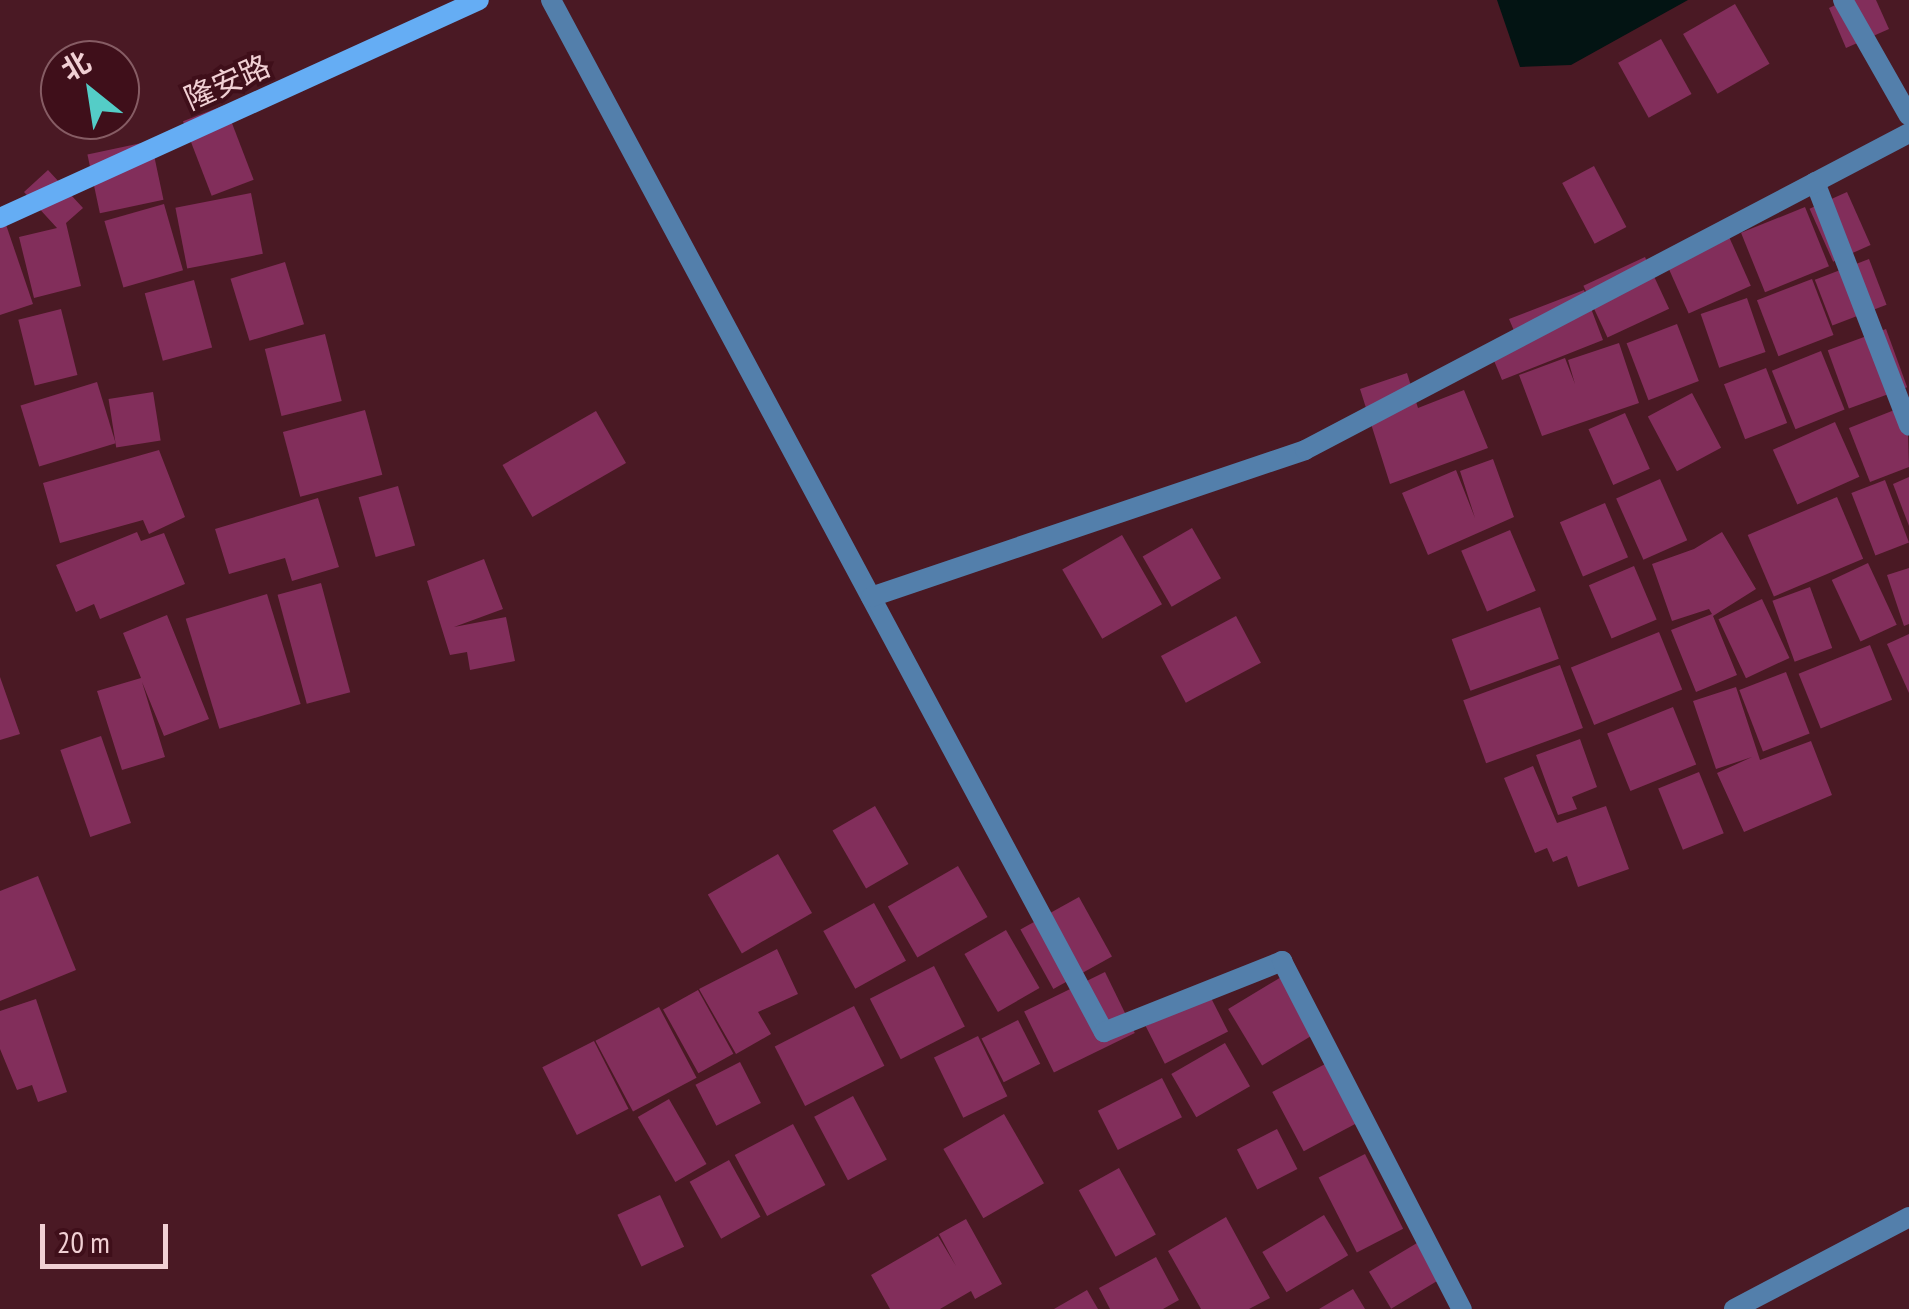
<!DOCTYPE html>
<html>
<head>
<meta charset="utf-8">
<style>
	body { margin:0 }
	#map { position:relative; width:1909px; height:1309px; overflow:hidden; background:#4a1924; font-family:"PT Sans Narrow","Noto Sans SC",sans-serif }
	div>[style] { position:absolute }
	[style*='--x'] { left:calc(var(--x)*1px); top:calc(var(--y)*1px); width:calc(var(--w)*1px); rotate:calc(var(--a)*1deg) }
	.water>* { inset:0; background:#031413 }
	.building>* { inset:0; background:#822e5b; transform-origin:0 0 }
	.street>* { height:20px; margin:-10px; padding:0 10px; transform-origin:10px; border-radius:10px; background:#537fab }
	.secondary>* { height:20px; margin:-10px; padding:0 10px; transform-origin:10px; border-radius:10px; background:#65adf4 }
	span { translate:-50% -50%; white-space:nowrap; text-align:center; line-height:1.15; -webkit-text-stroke:8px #3f0f1a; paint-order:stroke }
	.street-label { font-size:30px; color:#f1d0d4 }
	.north { position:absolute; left:40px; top:40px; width:100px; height:100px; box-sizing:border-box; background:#3f0f1a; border:2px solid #865c64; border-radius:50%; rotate:330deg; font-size:28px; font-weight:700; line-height:40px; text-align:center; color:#f1d0d4 }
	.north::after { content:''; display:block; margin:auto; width:35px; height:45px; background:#54cdc7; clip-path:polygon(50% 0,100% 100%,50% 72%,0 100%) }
	.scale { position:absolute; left:40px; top:1224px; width:128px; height:45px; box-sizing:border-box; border:5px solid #f1d0d4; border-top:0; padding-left:12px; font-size:30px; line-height:35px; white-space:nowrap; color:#f1d0d4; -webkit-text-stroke:8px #3f0f1a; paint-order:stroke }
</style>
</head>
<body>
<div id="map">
	<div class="water">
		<i style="clip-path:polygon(1497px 0,1688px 0,1571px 65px,1520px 67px)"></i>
	</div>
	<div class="building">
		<i style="clip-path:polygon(1846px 0,1876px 0,1889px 29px,1846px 48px,1829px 8px)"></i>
		<i style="left:1735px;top:4px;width:69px;height:60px;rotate:60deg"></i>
		<i style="left:1661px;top:39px;width:63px;height:49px;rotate:61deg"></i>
		<i style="left:225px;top:105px;width:80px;height:45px;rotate:69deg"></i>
		<i style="left:151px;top:141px;width:60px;height:65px;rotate:78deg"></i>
		<i style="left:1594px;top:166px;width:69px;height:36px;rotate:62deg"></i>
		<i style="clip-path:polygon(48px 170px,83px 208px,66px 223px,81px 286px,34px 298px,19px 237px,57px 228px,24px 192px)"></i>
		<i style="left:1847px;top:192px;width:58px;height:41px;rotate:66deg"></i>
		<i style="left:251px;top:193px;width:62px;height:77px;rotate:79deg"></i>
		<i style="left:164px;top:204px;width:69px;height:62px;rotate:74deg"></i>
		<i style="clip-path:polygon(0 207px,33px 304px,0 315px)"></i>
		<i style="left:1805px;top:207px;width:64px;height:69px;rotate:68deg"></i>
		<i style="left:1726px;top:230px;width:61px;height:68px;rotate:66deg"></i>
		<i style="left:1645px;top:257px;width:57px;height:68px;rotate:65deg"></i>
		<i style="left:1869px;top:259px;width:49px;height:58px;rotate:69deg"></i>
		<i style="left:285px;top:262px;width:65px;height:57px;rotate:73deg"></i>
		<i style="left:1812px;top:279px;width:60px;height:59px;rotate:69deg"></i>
		<i style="left:194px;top:280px;width:70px;height:51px;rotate:75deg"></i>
		<i style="clip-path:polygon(1584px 290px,1603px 340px,1502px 380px,1490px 351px,1518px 340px,1509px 319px)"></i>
		<i style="left:1747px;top:298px;width:57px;height:49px;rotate:71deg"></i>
		<i style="left:61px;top:309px;width:68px;height:44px;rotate:76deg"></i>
		<i style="left:1677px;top:324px;width:61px;height:54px;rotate:69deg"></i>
		<i style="left:1886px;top:329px;width:62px;height:62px;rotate:70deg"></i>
		<i style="left:325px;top:334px;width:69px;height:62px;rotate:76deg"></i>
		<i style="clip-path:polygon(1619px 343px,1639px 403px,1542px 436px,1519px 375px,1565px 358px,1575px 384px,1568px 360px)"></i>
		<i style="left:1821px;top:351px;width:63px;height:53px;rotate:68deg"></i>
		<i style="left:1766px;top:368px;width:59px;height:45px;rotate:69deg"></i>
		<i style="clip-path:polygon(1407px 373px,1418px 408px,1464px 390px,1488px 448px,1390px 484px,1360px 389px)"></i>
		<i style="left:97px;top:382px;width:64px;height:80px;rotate:73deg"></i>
		<i style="left:153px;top:392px;width:49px;height:45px;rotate:81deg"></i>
		<i style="left:1692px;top:393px;width:62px;height:50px;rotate:62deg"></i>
		<i style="clip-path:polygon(1907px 405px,1909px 467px,1870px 482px,1849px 428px)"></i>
		<i style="left:365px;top:410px;width:67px;height:85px;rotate:75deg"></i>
		<i style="left:596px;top:411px;width:60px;height:108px;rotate:60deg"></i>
		<i style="left:1625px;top:413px;width:61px;height:40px;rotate:66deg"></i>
		<i style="left:1835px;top:422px;width:60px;height:68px;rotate:66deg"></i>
		<i style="clip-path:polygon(159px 450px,185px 517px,149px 534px,143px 520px,60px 543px,43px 483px)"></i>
		<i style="clip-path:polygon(1493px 459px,1514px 517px,1428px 555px,1402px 493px,1456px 470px,1475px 518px,1460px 471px)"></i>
		<i style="clip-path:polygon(1909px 477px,1909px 526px,1893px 484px)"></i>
		<i style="left:1660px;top:479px;width:67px;height:48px;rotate:66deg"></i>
		<i style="left:1885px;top:480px;width:67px;height:36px;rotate:69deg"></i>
		<i style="left:398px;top:486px;width:62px;height:41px;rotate:74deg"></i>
		<i style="left:1837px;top:497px;width:67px;height:97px;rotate:67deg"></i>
		<i style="clip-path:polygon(318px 498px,339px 567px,292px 581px,285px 558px,229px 574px,215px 529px)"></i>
		<i style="left:1605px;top:503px;width:59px;height:49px;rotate:67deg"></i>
		<i style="left:1192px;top:528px;width:58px;height:57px;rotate:60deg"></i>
		<i style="left:1510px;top:530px;width:66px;height:53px;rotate:67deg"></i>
		<i style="clip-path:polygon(137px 532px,141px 541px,164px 533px,185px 584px,100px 619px,94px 604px,76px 612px,56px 565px)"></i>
		<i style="clip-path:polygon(1722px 532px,1756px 589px,1713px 616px,1737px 675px,1696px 692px,1671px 630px,1712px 614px,1709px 609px,1672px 621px,1652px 564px,1694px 549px)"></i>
		<i style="left:1122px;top:535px;width:80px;height:69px;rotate:60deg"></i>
		<i style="clip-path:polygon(484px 559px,503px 609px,454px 627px,506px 617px,515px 661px,470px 670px,467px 652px,450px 655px,427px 581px)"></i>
		<i style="left:1868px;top:563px;width:68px;height:40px;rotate:65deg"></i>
		<i style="left:1634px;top:566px;width:58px;height:49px;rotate:67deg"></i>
		<i style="clip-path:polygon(1909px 568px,1909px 624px,1904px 626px,1887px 575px)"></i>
		<i style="left:321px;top:583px;width:113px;height:45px;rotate:75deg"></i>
		<i style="left:1810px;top:587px;width:65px;height:40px;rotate:70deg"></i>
		<i style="left:267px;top:594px;width:115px;height:85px;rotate:73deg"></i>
		<i style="left:1762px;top:599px;width:65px;height:48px;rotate:65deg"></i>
		<i style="left:1540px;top:607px;width:55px;height:94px;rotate:70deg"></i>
		<i style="clip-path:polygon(167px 615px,209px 719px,164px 736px,142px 682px,165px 757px,122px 770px,97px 691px,141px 678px,123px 633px)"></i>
		<i style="left:1236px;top:616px;width:53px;height:85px;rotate:62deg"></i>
		<i style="left:1659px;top:632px;width:62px;height:95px;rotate:68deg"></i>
		<i style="clip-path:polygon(1909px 634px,1909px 693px,1887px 644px)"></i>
		<i style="left:1870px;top:645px;width:59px;height:77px;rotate:68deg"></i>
		<i style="left:1560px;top:665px;width:67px;height:103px;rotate:70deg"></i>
		<i style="left:1786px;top:672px;width:66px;height:50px;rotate:69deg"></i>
		<i style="clip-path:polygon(0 677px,20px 734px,0 740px)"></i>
		<i style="clip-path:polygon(1736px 687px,1760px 760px,1811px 741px,1832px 795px,1744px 832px,1717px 773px,1752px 757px,1716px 769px,1693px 701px)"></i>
		<i style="left:1673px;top:707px;width:62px;height:71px;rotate:68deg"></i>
		<i style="left:101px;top:736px;width:92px;height:43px;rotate:71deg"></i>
		<i style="clip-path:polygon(1580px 739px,1597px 787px,1572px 797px,1577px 809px,1558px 815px,1536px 755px)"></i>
		<i style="clip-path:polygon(1533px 766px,1557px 823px,1606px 806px,1629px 869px,1578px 887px,1567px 856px,1553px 862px,1547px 848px,1535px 853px,1504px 778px)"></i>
		<i style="left:1699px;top:772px;width:66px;height:44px;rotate:68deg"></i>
		<i style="left:875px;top:806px;width:67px;height:49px;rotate:60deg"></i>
		<i style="left:778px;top:854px;width:68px;height:81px;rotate:60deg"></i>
		<i style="left:958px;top:866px;width:59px;height:81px;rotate:60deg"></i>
		<i style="clip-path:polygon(38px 876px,76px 970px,0 1001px,0 891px)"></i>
		<i style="left:1079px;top:897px;width:68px;height:67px;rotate:61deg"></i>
		<i style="left:874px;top:903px;width:66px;height:58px;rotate:61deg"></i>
		<i style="left:1006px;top:930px;width:67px;height:48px;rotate:60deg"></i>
		<i style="clip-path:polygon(777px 949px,798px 994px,758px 1012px,771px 1034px,736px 1054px,699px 989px)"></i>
		<i style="left:934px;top:966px;width:68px;height:72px;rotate:63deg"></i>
		<i style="left:1105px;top:972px;width:68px;height:90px;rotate:64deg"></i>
		<i style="left:1283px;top:976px;width:66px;height:64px;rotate:59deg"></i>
		<i style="left:698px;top:990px;width:73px;height:40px;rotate:61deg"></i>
		<i style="left:1209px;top:994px;width:42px;height:71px;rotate:63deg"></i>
		<i style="clip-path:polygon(36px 999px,67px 1092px,38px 1102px,32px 1085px,17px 1090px,0 1049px,0 1011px)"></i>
		<i style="left:854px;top:1006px;width:67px;height:89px;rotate:63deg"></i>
		<i style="left:659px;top:1007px;width:80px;height:72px;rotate:62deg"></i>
		<i style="left:1018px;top:1020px;width:49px;height:41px;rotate:63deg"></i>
		<i style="left:978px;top:1036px;width:67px;height:49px;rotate:64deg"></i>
		<i style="left:594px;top:1041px;width:76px;height:58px;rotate:63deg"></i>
		<i style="left:1225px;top:1043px;width:50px;height:62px;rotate:60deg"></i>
		<i style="left:740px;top:1062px;width:46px;height:50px;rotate:63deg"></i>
		<i style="left:1327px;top:1063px;width:67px;height:62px;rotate:62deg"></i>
		<i style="left:1162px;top:1078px;width:44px;height:72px;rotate:63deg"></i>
		<i style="left:853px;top:1096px;width:72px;height:44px;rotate:62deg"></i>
		<i style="left:669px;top:1099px;width:75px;height:36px;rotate:60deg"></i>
		<i style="left:1004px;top:1114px;width:80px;height:70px;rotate:60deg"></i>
		<i style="left:793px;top:1124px;width:69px;height:66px;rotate:62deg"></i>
		<i style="left:1277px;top:1129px;width:45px;height:45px;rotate:63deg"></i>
		<i style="left:1365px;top:1154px;width:84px;height:52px;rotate:63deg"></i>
		<i style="left:729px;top:1160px;width:65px;height:45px;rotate:61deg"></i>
		<i style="left:1119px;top:1168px;width:76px;height:46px;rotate:61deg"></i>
		<i style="left:660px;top:1195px;width:57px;height:47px;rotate:65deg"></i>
		<i style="left:1324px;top:1215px;width:47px;height:72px;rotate:59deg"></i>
		<i style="clip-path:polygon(1226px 1217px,1270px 1298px,1249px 1309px,1201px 1309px,1168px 1251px)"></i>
		<i style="clip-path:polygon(966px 1219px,1002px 1284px,975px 1299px,971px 1291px,940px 1309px,890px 1309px,871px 1275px,938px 1236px,956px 1266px,939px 1234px)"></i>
		<i style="left:1417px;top:1243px;width:43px;height:56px;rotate:59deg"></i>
		<i style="clip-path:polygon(1156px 1257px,1179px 1300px,1163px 1309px,1110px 1309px,1099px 1288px)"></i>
		<i style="clip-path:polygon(1353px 1289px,1365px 1309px,1319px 1309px)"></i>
		<i style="clip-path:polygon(1087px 1290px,1098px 1309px,1054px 1309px)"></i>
	</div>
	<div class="street">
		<i style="--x:551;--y:0;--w:1171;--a:61.82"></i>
		<i style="--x:1104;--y:1032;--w:192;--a:-21.7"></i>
		<i style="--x:1282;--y:961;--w:392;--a:62.7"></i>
		<i style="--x:1843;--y:0;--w:133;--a:60.4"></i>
		<i style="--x:1815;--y:182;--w:261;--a:68.9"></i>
		<i style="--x:871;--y:597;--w:458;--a:-18.7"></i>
		<i style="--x:1305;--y:450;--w:682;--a:-27.69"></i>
		<i style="--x:1734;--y:1309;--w:198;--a:-27.7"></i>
	</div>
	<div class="secondary">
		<i style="--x:0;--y:218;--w:526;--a:-24.47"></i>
	</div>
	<div class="street-label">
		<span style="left:227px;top:82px;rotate:-24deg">隆安路</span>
	</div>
	<div class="north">北</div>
	<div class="scale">20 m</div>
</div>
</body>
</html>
